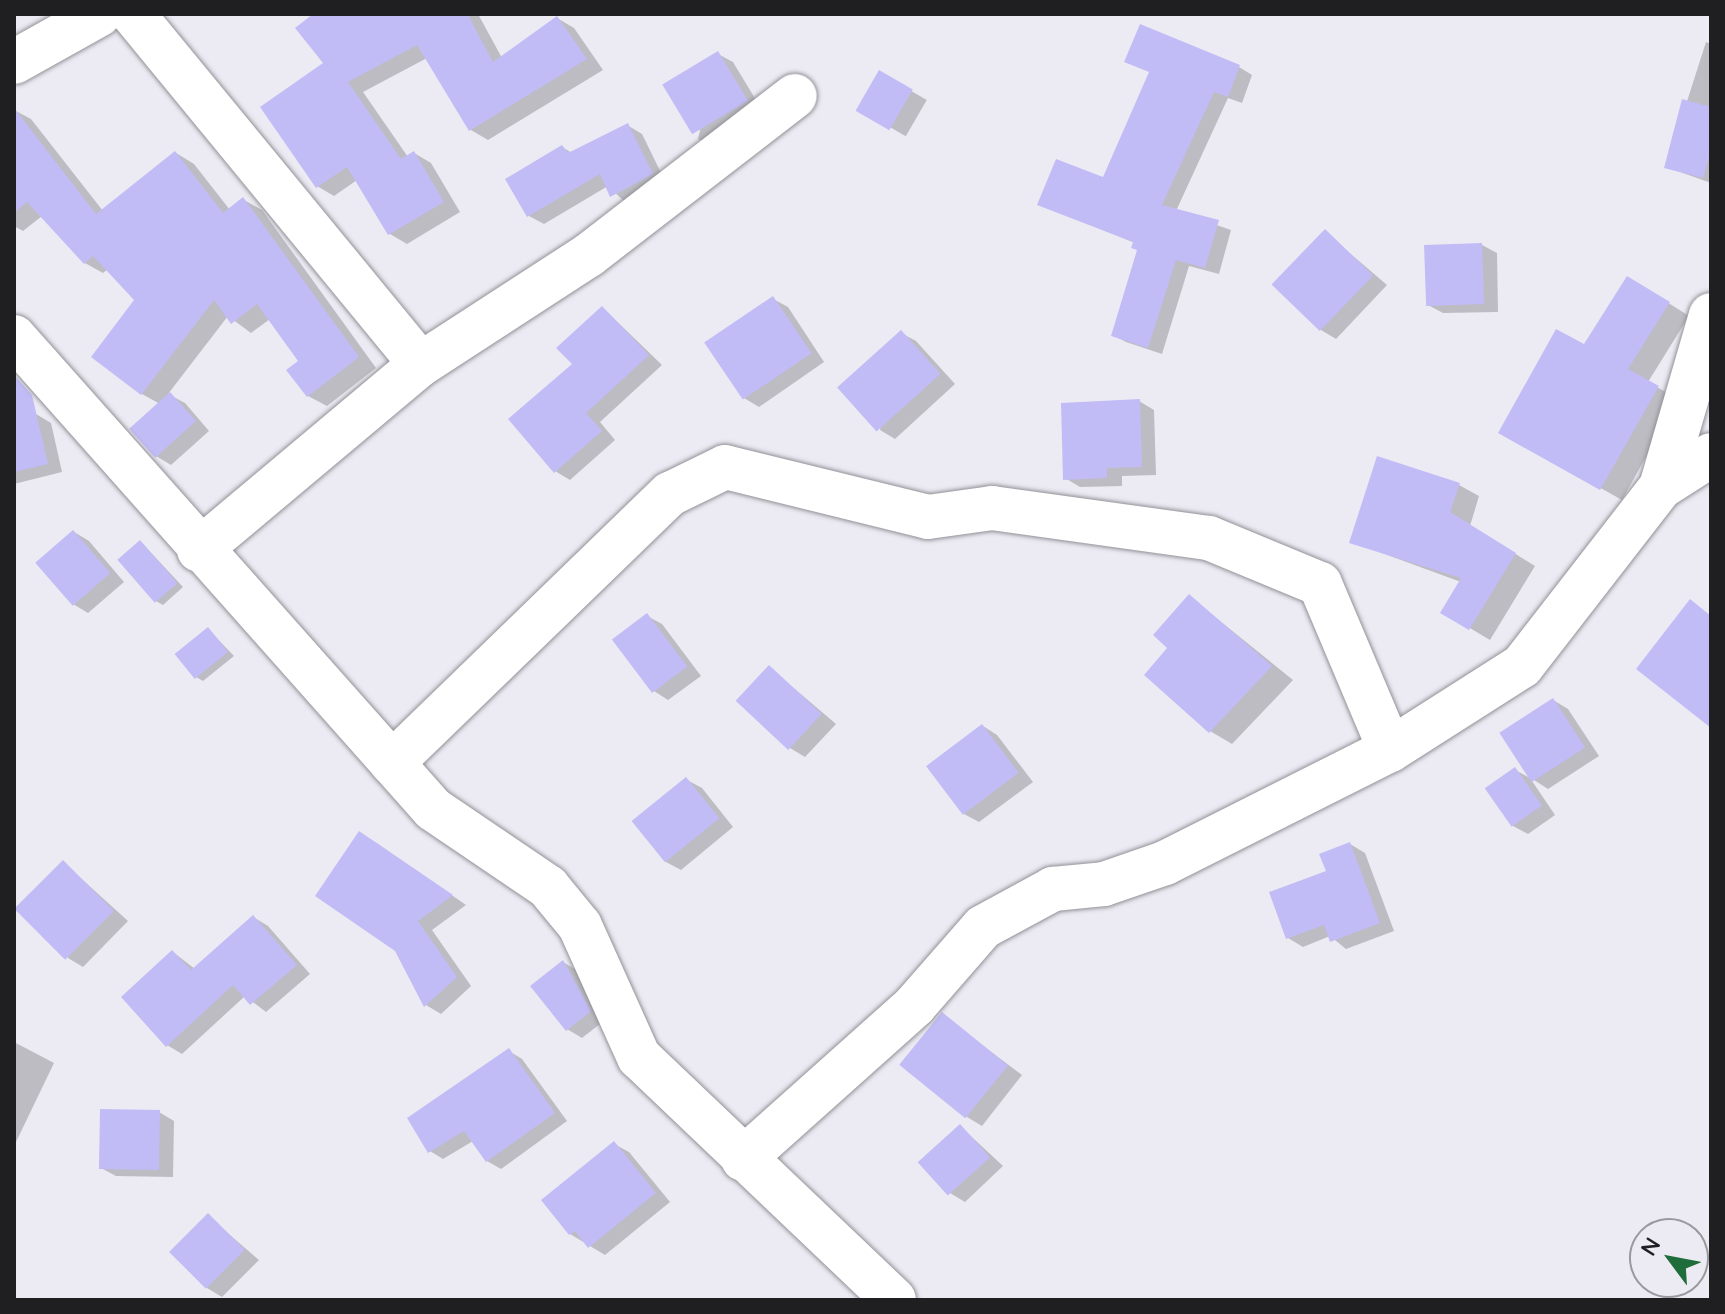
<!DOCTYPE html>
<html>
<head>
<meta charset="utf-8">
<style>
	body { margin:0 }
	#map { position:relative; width:1725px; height:1314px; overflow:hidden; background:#ecebf3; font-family:Quicksand,sans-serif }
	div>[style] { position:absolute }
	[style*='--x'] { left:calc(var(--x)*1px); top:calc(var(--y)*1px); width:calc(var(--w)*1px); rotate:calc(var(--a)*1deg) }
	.shadow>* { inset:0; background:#0003; transform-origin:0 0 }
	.building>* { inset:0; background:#c1bcf6; transform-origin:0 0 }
	.roads { filter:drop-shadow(0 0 2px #929198) drop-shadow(0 0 2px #929198) }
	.minor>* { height:44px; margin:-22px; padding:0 22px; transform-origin:22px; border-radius:22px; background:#fff }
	span { translate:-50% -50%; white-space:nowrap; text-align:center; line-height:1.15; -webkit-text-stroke:6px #ecebf3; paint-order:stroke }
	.frame { position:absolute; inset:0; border:16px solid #1f1f22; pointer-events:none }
	.north { position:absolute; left:1629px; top:1218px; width:80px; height:80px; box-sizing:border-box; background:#ecebf3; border:2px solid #9a999f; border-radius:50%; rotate:302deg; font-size:22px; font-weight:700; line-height:32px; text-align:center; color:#1f1f22 }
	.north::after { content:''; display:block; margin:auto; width:28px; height:36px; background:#206d3c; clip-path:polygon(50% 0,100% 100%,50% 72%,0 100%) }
</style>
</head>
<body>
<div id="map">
	<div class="shadow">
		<i style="clip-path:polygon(316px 14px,478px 14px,502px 58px,557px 18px,574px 28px,603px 70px,488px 140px,471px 130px,427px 58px,363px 92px,408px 157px,414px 153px,431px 163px,460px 212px,407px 244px,390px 234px,357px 180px,334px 196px,317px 186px,326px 64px)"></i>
		<i style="clip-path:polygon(1706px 42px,1711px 44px,1711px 183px,1666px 167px)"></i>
		<i style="clip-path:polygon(718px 54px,733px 62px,762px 110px,713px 147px,698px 139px)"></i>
		<i style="clip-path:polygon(1239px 67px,1252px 75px,1242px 103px,1228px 98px,1176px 211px,1231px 230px,1219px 274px,1189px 266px,1162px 354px,1126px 342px,1113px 335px,1139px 252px,1135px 243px,1040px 204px,1104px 180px)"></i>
		<i style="left:880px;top:73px;width:54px;height:42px;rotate:30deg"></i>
		<i style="clip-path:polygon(14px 110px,31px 119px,103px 211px,176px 153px,194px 164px,230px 210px,244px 200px,262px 210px,376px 368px,327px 406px,308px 396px,301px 361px,270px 319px,251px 333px,228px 316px,168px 394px,185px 403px,209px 431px,171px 465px,156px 456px,160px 404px,142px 394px,136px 300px,108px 269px,103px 273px,85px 263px,42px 216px,23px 231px,14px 226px)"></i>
		<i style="clip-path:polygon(627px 125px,642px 134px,666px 183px,627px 204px,608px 186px,544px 224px,529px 216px,562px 147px,572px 153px)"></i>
		<i style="clip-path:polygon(1325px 232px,1387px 285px,1336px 339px,1321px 330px)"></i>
		<i style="clip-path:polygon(1482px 245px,1497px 253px,1498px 312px,1443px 313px,1428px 305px)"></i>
		<i style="clip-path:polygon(1648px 290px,1689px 316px,1648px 382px,1678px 399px,1622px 500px,1501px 432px)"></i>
		<i style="clip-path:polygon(773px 299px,788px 307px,824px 362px,759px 407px,744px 398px,707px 343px)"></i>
		<i style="clip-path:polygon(603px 308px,662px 365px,600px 422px,615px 440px,570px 480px,555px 471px,574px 365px)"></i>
		<i style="clip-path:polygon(901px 333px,916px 341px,955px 384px,895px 439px,880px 430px)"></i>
		<i style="clip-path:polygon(1139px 401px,1154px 410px,1156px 475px,1122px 476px,1122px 486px,1080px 487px,1065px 478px)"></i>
		<i style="clip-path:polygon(36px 414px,51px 423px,62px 472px,14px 484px,14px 419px)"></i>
		<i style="clip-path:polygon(1459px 485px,1479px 496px,1470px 526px,1535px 566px,1490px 640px,1443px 612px,1461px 582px,1352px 542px)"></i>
		<i style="clip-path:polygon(74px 532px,89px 541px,124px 582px,88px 613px,73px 604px)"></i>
		<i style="clip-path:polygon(141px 542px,183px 587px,163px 605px,156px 601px)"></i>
		<i style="clip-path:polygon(1189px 596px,1293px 680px,1232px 744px,1210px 731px,1170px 648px)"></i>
		<i style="clip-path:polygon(647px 616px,662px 624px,701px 676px,668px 700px,654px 691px)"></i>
		<i style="clip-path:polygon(208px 629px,234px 656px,203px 681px,196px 677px)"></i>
		<i style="clip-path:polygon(769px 667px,836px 724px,805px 757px,790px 748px)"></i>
		<i style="clip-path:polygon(1553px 700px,1568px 709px,1599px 756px,1548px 789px,1534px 780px)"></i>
		<i style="clip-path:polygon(983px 726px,997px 735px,1033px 782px,979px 822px,964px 814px)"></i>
		<i style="clip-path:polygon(1515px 770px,1530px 778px,1555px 815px,1528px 834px,1513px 826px)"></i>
		<i style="clip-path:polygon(687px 780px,702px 788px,733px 827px,681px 870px,666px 862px,635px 823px)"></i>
		<i style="clip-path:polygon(375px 842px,466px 905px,432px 930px,471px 986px,441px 1014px,426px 1005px)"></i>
		<i style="clip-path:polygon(1350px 844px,1365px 853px,1394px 931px,1346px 949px,1330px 936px,1303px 947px,1288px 938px)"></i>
		<i style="clip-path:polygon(64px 863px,128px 921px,83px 967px,68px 958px)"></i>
		<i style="clip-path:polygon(253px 917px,268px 926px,310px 974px,266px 1012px,245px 996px,182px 1054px,167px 1045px,173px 952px,195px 969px)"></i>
		<i style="clip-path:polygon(563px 962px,578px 971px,605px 1020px,582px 1038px,567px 1029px)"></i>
		<i style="clip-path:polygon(942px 1015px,1022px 1075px,982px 1126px,967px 1117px)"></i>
		<i style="clip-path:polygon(14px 1042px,54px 1063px,16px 1142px,14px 1141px)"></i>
		<i style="clip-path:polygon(509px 1051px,522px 1059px,567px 1121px,501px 1169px,487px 1161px,473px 1141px,443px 1159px,430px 1151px)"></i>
		<i style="clip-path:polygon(159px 1112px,174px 1121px,173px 1177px,116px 1176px,101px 1168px)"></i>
		<i style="clip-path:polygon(960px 1126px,1003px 1166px,965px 1202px,950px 1193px)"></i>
		<i style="clip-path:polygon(614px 1144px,629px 1152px,670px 1202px,605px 1255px,570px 1234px)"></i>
		<i style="clip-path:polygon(208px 1216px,259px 1260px,222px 1297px,207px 1288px)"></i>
	</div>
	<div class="building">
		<i style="clip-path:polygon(313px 14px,474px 14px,469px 17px,493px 62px,557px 16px,587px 59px,469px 131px,417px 45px,348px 82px,401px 159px,414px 151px,444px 202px,388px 235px,347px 167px,316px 188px,260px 107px,323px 63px,295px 28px)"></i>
		<i style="clip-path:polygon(1140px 24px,1240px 65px,1228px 97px,1214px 92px,1162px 205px,1219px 220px,1205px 268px,1176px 260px,1148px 348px,1111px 336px,1137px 250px,1131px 248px,1133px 242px,1037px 205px,1056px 159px,1103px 177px,1149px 72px,1124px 62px)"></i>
		<i style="left:718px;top:51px;width:58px;height:65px;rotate:59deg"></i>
		<i style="left:879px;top:70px;width:39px;height:47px;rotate:30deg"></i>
		<i style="clip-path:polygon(1682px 99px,1711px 107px,1711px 150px,1703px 178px,1664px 168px)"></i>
		<i style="clip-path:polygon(14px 108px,96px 214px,175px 151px,223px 213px,243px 197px,359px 357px,307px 397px,286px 370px,298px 361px,257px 304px,231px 324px,214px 300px,141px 395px,91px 357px,134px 300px,93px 256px,84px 264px,27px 202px,14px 213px)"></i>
		<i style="clip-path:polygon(628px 123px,653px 174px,610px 197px,600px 174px,527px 217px,505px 179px,562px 145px,568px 153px)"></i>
		<i style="left:1325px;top:229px;width:67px;height:77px;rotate:44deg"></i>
		<i style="left:1482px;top:243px;width:61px;height:58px;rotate:88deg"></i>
		<i style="clip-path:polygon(1627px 276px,1670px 302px,1628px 369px,1659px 386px,1600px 490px,1498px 433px,1556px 329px,1584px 344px)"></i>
		<i style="left:773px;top:296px;width:69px;height:83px;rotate:56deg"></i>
		<i style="clip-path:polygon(602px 306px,649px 355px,586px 413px,602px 431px,554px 473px,508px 419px,572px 364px,556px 348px)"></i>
		<i style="left:901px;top:330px;width:59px;height:86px;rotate:48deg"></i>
		<i style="clip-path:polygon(14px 375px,32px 395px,48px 464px,14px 472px)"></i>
		<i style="left:170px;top:392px;width:39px;height:55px;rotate:48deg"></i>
		<i style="clip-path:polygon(1140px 399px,1142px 467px,1107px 468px,1107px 478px,1063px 480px,1061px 403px)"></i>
		<i style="clip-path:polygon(1377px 456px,1460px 483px,1450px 512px,1516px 553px,1469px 630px,1440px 613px,1461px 578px,1349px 543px)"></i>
		<i style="left:73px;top:530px;width:57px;height:50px;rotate:49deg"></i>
		<i style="left:140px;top:540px;width:57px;height:30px;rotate:49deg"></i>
		<i style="clip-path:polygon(1189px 594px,1272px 666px,1209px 733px,1144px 675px,1167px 648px,1153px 635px)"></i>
		<i style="clip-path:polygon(1690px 599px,1711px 616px,1711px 728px,1636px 669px)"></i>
		<i style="left:647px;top:613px;width:67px;height:44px;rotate:53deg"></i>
		<i style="left:208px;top:627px;width:32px;height:43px;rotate:51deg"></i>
		<i style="left:769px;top:665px;width:72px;height:49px;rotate:43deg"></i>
		<i style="left:1553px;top:698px;width:59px;height:64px;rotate:57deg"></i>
		<i style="left:982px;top:724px;width:61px;height:70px;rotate:53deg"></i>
		<i style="left:1515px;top:767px;width:47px;height:37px;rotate:55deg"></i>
		<i style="left:686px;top:777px;width:53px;height:70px;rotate:51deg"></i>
		<i style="clip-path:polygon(359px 831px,453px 895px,418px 921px,457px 977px,424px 1007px,395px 951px,315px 896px)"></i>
		<i style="clip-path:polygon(1350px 842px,1380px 923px,1330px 942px,1324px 925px,1286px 939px,1269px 892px,1326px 871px,1319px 854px)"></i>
		<i style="left:63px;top:860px;width:72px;height:69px;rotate:45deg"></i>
		<i style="clip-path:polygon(253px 915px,297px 965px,250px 1005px,233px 985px,166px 1047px,121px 997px,172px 950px,191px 970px)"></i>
		<i style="clip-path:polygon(563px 960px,591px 1011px,566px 1031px,530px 986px)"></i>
		<i style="left:942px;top:1012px;width:85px;height:68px;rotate:39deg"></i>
		<i style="clip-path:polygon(509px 1048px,555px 1113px,486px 1162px,464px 1131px,428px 1153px,407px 1118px)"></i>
		<i style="left:100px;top:1109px;width:60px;height:60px;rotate:1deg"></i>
		<i style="left:960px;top:1124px;width:45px;height:57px;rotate:48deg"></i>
		<i style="clip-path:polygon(614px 1141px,656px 1193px,588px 1248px,575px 1231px,569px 1235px,541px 1200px)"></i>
		<i style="left:208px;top:1213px;width:52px;height:55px;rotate:45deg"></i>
	</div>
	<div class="roads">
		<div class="minor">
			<i style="--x:133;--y:14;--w:453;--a:50.6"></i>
			<i style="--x:14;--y:62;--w:98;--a:-29.2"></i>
			<i style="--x:14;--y:337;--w:631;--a:48.4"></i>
			<i style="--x:433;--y:809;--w:139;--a:34.1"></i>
			<i style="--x:548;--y:887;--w:50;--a:50.6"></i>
			<i style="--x:580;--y:926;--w:144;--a:65.8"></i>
			<i style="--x:639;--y:1057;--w:352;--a:43.6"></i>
			<i style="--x:1661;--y:487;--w:179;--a:-73.8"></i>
			<i style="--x:199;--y:550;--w:290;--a:-40"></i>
			<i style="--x:421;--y:364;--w:200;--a:-33"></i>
			<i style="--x:589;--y:255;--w:260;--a:-37.7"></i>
			<i style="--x:392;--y:763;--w:387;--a:-44.1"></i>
			<i style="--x:670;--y:494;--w:61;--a:-26.1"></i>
			<i style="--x:725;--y:467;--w:209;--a:13.8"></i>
			<i style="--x:928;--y:517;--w:65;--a:-8"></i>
			<i style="--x:992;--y:508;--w:219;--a:7.9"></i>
			<i style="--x:1209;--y:538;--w:120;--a:22.5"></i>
			<i style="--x:1320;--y:584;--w:180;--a:67.1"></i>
			<i style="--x:743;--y:1159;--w:231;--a:-41.8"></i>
			<i style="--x:915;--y:1005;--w:103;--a:-48.9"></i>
			<i style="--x:983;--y:927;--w:80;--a:-28.5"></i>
			<i style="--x:1053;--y:889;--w:51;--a:-5.6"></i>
			<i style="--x:1104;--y:884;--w:65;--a:-19"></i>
			<i style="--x:1165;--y:863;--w:252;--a:-26.7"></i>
			<i style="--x:1390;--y:750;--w:156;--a:-32.5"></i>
			<i style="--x:1522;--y:666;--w:227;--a:-52.2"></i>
			<i style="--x:1661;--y:487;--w:59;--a:-32.6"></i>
		</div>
	</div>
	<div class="frame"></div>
	<div class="north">N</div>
</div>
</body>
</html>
